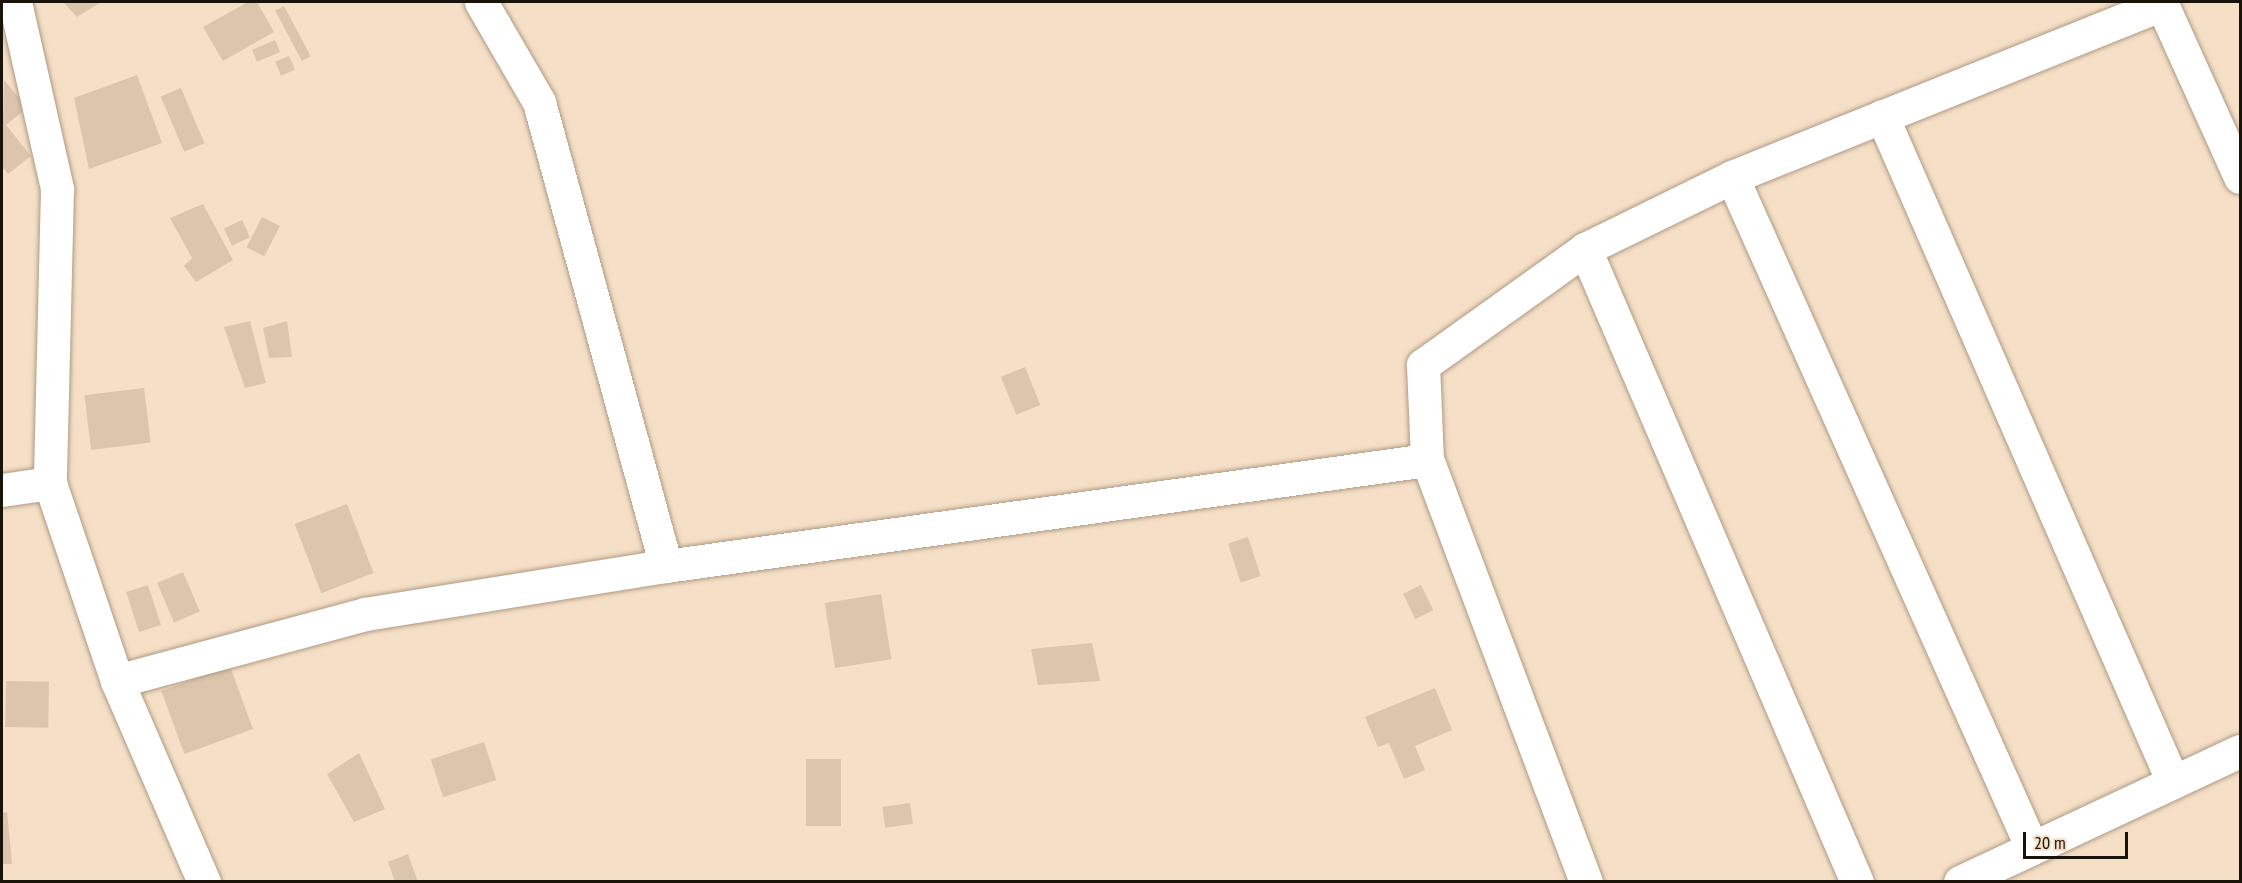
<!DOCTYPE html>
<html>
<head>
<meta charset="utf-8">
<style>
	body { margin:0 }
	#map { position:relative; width:2242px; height:883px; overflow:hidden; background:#f5dfc6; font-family:"PT Sans Narrow",sans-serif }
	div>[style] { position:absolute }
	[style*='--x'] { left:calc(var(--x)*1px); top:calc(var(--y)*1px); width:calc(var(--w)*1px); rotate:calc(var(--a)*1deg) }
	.building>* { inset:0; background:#dbc5ad; transform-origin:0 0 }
	.roads { filter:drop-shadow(0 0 2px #af9a83) drop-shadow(0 0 2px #af9a83) }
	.minor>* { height:33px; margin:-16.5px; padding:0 16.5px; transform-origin:16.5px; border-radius:16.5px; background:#fff }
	span { translate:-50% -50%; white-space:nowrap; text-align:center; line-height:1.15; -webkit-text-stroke:4.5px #f5dfc6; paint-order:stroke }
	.frame { position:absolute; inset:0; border:3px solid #1a130a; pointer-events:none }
	.scale { position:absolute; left:2023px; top:832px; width:105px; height:27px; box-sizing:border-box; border:3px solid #1a130a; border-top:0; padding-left:8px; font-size:18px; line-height:21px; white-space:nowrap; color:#1a130a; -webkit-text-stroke:4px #f5dfc6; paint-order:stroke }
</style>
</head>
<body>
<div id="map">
	<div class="building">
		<i style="clip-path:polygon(63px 2px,101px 2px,77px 17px)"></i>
		<i style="clip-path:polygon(248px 2px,257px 2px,274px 32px,223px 61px,203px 27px)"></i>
		<i style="left:284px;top:6px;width:57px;height:10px;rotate:62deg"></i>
		<i style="left:275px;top:40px;width:13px;height:25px;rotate:67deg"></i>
		<i style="left:289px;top:56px;width:15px;height:15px;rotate:67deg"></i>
		<i style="clip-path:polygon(137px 75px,162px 143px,89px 169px,74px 98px)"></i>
		<i style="clip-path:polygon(4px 80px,27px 108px,6px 125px,31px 156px,8px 174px,2px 167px)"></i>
		<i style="left:181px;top:88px;width:60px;height:22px;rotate:67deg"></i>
		<i style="clip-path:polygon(203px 204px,233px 260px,196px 282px,184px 266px,192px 258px,170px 218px)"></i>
		<i style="left:262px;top:217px;width:20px;height:34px;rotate:27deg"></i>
		<i style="left:242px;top:220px;width:19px;height:20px;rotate:65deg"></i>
		<i style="clip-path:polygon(250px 321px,266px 383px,245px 388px,224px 327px)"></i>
		<i style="clip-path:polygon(287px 321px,292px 357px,269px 358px,263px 328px)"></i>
		<i style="left:1025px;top:367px;width:41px;height:26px;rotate:68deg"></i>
		<i style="left:144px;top:388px;width:55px;height:60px;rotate:83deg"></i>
		<i style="left:347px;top:504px;width:74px;height:56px;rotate:69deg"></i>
		<i style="left:1248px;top:537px;width:41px;height:21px;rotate:72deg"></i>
		<i style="left:183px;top:572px;width:43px;height:28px;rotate:67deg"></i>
		<i style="left:148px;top:585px;width:42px;height:23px;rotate:72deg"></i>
		<i style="left:1421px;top:585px;width:28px;height:20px;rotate:64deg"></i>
		<i style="left:881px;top:594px;width:66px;height:57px;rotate:81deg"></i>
		<i style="clip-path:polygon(1092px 643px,1100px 681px,1038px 685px,1031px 649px)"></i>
		<i style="left:230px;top:666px;width:67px;height:73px;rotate:70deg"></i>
		<i style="left:6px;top:681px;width:43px;height:46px;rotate:1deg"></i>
		<i style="clip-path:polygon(1435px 688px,1452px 730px,1415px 746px,1425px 770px,1404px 779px,1389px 743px,1378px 747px,1365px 717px)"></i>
		<i style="left:484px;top:742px;width:40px;height:56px;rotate:72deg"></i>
		<i style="clip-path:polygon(359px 753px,385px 809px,354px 822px,327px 774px)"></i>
		<i style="left:806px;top:759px;width:35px;height:67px"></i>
		<i style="left:910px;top:803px;width:21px;height:28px;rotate:82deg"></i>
		<i style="clip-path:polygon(7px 812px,12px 864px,2px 864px,2px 813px)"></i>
		<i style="clip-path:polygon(408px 854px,418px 882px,395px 882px,388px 862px)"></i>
	</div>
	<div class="roads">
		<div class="minor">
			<i style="--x:15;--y:2;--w:192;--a:77.3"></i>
			<i style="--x:57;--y:189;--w:294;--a:91.4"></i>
			<i style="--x:50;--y:483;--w:209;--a:71.3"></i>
			<i style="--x:117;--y:681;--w:219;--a:66.6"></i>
			<i style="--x:481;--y:2;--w:116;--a:59.9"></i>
			<i style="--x:539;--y:102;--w:481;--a:74.7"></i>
			<i style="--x:2161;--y:2;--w:192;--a:65.7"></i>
			<i style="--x:1882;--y:116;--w:727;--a:66.4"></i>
			<i style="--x:1732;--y:177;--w:735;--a:65.91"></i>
			<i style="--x:1585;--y:249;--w:689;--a:66.75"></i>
			<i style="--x:2;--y:490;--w:49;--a:-8.3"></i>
			<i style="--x:117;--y:681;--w:257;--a:-15.1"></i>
			<i style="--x:365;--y:614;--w:305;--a:-9.1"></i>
			<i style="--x:666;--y:566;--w:768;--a:-7.93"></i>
			<i style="--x:1586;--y:882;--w:451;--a:-110.6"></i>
			<i style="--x:1427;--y:460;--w:95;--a:-92.4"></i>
			<i style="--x:1423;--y:365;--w:199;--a:-35.6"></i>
			<i style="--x:1585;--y:249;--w:164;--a:-26.1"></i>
			<i style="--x:1732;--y:177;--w:463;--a:-21.9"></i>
			<i style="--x:1960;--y:882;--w:309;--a:-25.1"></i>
		</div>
	</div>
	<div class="frame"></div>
	<div class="scale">20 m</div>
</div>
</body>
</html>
